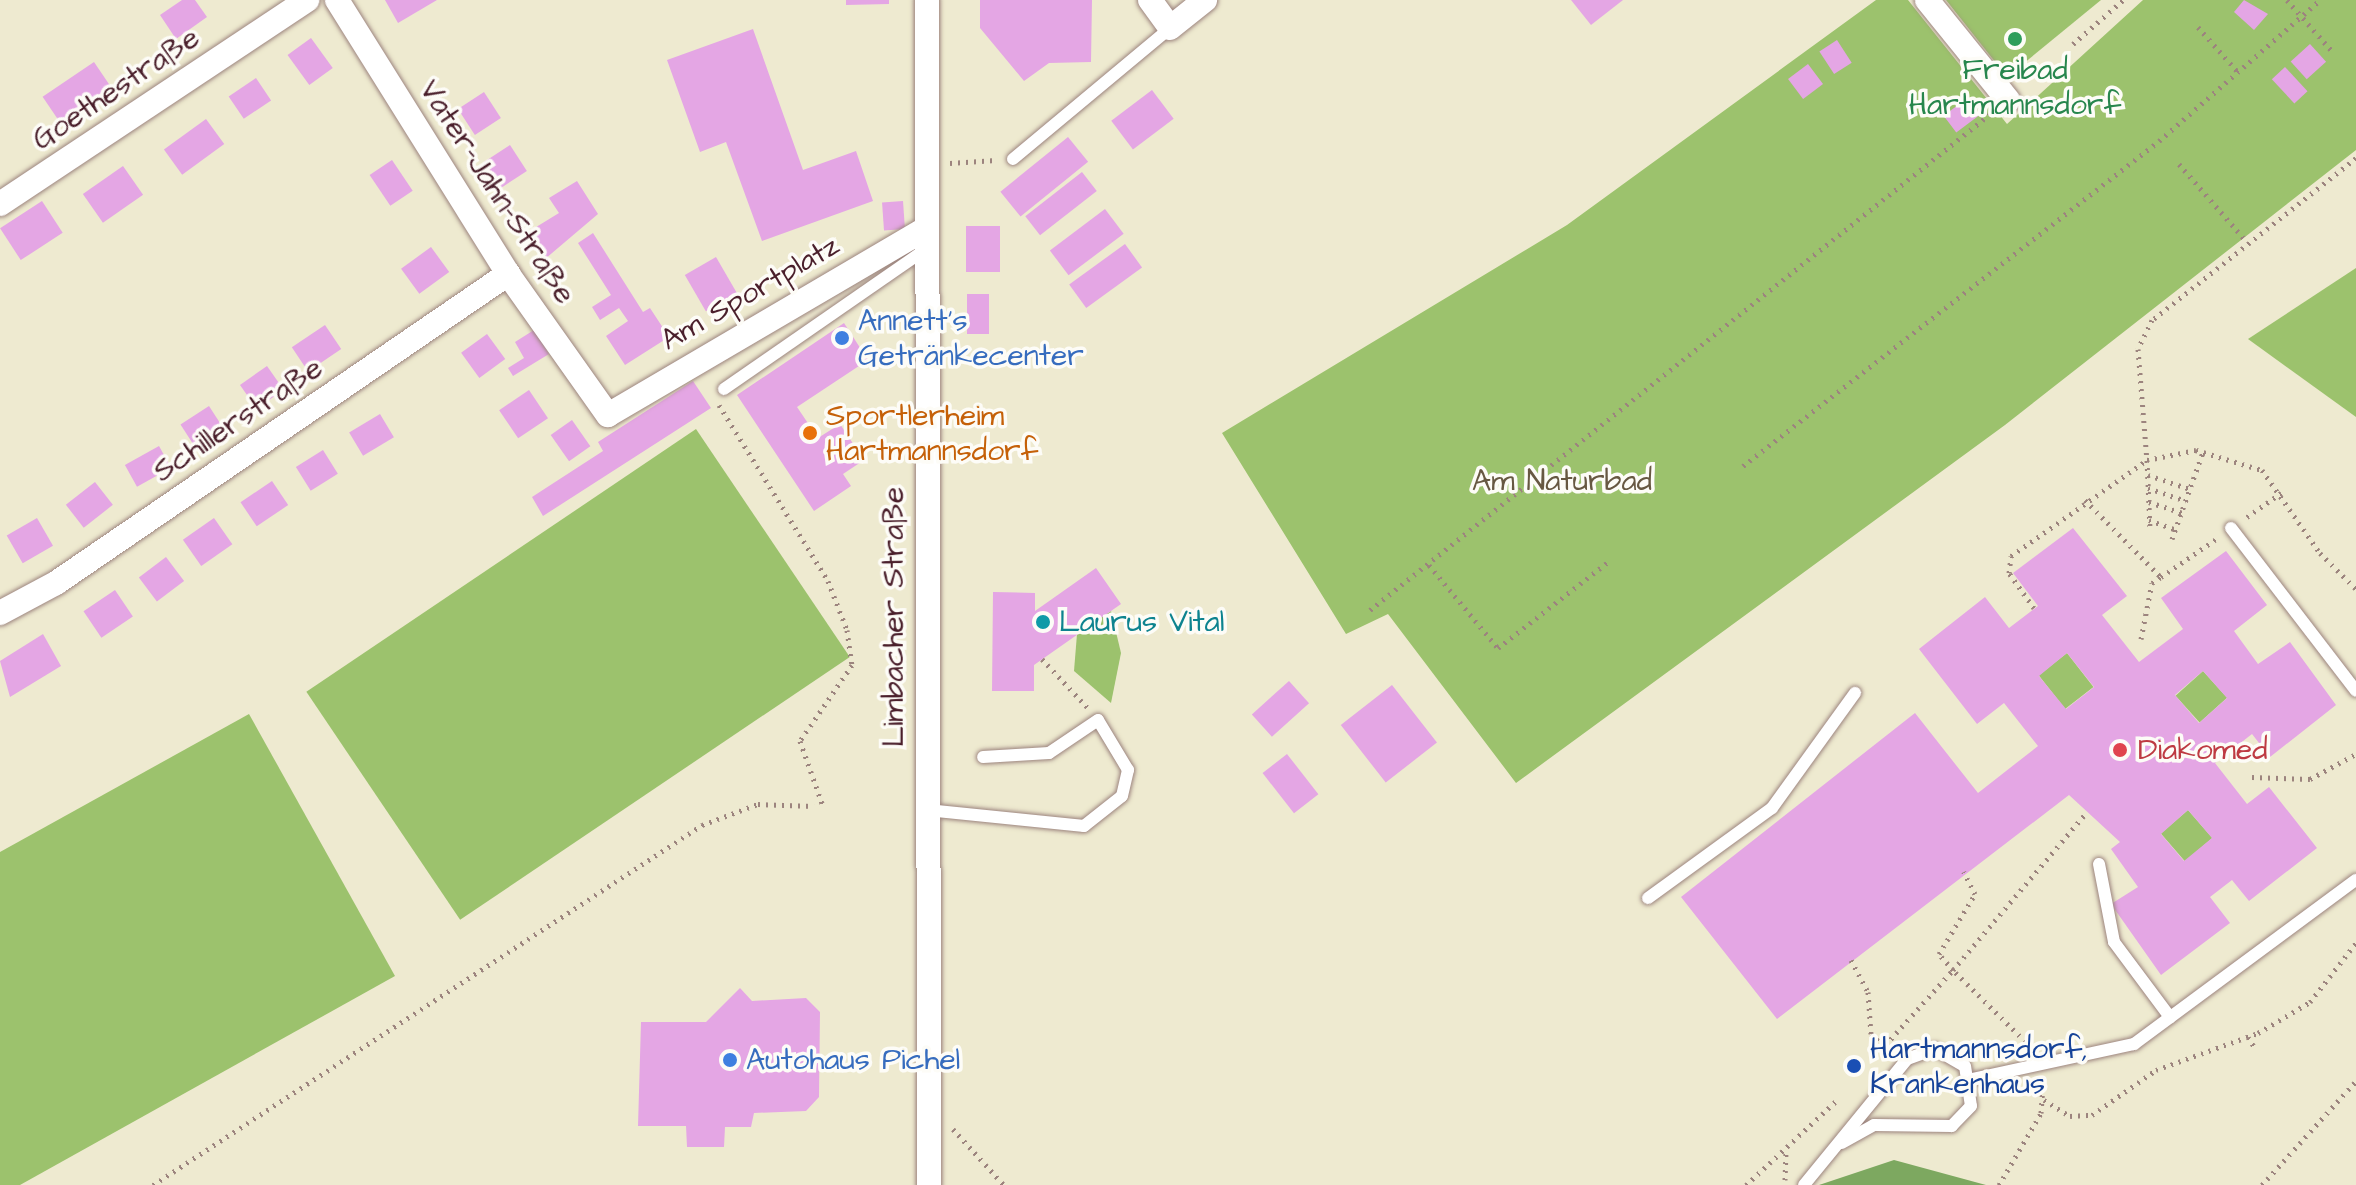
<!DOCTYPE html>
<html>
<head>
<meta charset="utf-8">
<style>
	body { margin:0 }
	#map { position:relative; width:2356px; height:1185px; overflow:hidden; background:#eeead0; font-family:"Architects Daughter",sans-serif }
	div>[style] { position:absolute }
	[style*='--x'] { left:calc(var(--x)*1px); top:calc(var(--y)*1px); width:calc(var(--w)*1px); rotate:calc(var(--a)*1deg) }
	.green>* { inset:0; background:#9cc26d; transform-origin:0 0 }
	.forest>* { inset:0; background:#7da860 }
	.building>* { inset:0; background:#e4a6e4; transform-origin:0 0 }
	.path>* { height:5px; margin-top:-2.5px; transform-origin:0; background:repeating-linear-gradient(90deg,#9c847e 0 2px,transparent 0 8px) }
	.roads { filter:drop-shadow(0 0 2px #9c847e) drop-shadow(0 0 2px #9c847e) }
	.lane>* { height:12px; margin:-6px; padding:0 6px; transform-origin:6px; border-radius:6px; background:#fff }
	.street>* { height:24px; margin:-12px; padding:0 12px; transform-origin:12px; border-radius:12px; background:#fff }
	.dots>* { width:22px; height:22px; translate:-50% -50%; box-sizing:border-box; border:4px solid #fdfcf7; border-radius:50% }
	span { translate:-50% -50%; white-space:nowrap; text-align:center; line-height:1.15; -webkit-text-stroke:7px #fdfcf7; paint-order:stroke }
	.leisure-label { font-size:30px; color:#27864d }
	.street-label { font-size:30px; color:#4a1f2b }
	.shop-label { font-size:30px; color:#366cbe }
	.left { translate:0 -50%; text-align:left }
	.food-label { font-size:30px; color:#c56008 }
	.park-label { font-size:30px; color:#675842 }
	.culture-label { font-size:30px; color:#0d838f }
	.health-label { font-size:30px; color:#be3a42 }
	.transit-label { font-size:30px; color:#164399 }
</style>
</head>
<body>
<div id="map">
	<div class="green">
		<i style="clip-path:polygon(1876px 0,1908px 0,2007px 124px,2143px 0,2356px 0,2356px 150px,2005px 425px,1516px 783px,1388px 614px,1346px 634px,1222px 433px,1567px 225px)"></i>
		<i style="clip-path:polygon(1946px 0,2101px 0,2007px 77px)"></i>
		<i style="clip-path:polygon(2356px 268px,2356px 417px,2248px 339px)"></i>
		<i style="left:696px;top:429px;width:275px;height:470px;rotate:56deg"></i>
		<i style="clip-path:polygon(1111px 611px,1121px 653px,1111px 703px,1074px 671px,1077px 634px)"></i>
		<i style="left:2067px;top:653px;width:43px;height:36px;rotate:52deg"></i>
		<i style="left:2203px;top:671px;width:36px;height:37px;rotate:48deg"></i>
		<i style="clip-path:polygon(249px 714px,395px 976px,20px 1185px,0 1185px,0 852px)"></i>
		<i style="left:2188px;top:810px;width:37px;height:36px;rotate:49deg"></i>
	</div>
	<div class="forest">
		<i style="clip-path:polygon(1894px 1160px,1986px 1185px,1819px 1185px)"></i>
	</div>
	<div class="building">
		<i style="clip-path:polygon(182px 0,195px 0,207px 17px,176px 39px,160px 15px)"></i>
		<i style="clip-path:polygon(385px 0,437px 0,398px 23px)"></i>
		<i style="clip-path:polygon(846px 0,889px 0,889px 4px,846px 5px)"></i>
		<i style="clip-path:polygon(980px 0,1092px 0,1091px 62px,1049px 63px,1024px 81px,980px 28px)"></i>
		<i style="clip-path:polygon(1571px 0,1623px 0,1591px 25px)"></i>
		<i style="clip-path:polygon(2244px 0,2268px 14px,2254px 30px,2234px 12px)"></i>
		<i style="clip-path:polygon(753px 29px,803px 170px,856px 151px,873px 201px,762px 241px,726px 142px,700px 152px,667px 60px)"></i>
		<i style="left:311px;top:38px;width:37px;height:29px;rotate:54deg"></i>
		<i style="left:1837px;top:40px;width:27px;height:21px;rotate:57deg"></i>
		<i style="left:2310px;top:44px;width:24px;height:26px;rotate:48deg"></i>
		<i style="left:94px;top:62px;width:30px;height:62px;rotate:56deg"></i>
		<i style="left:1808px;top:64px;width:25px;height:25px;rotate:53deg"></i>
		<i style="left:2285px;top:67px;width:33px;height:18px;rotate:47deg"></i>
		<i style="left:256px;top:78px;width:27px;height:33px;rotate:56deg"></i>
		<i style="left:1152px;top:90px;width:36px;height:51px;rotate:53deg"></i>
		<i style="left:484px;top:92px;width:31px;height:31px;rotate:57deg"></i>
		<i style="left:1966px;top:99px;width:21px;height:28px;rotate:53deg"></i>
		<i style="left:206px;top:119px;width:31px;height:52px;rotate:54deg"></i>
		<i style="left:1068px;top:137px;width:32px;height:87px;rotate:51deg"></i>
		<i style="left:510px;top:145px;width:31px;height:31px;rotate:57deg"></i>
		<i style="left:392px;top:160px;width:37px;height:27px;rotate:56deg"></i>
		<i style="left:123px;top:166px;width:35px;height:49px;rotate:55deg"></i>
		<i style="left:1082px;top:172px;width:24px;height:72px;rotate:52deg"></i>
		<i style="clip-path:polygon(577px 181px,598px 214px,545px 259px,528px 232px,559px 213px,549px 198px)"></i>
		<i style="left:42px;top:201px;width:38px;height:50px;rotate:57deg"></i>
		<i style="left:903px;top:201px;width:28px;height:21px;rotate:86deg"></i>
		<i style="left:1105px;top:209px;width:31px;height:69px;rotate:53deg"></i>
		<i style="left:966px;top:226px;width:34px;height:46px"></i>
		<i style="clip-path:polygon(593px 233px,643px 312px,650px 308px,669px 337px,625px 365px,606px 336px,628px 321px,619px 308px,600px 320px,592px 307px,611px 295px,578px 243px)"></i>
		<i style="left:1125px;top:244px;width:29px;height:69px;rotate:54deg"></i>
		<i style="left:431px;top:247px;width:31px;height:37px;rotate:54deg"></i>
		<i style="left:716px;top:257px;width:42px;height:36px;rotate:60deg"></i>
		<i style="left:967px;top:294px;width:22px;height:40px"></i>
		<i style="clip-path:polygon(844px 323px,868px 360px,797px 407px,818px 438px,840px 424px,864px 460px,843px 474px,851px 486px,814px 511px,737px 395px)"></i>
		<i style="left:325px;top:325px;width:29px;height:40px;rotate:56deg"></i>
		<i style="clip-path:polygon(534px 330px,549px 354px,513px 376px,508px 368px,524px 358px,515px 342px)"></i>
		<i style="left:487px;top:334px;width:31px;height:32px;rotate:54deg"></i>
		<i style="left:267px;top:366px;width:29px;height:33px;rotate:55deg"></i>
		<i style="clip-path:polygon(693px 381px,711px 408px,543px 516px,532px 497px,603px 451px,598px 442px)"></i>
		<i style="left:529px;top:390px;width:34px;height:36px;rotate:56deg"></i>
		<i style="left:209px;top:406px;width:30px;height:34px;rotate:57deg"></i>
		<i style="left:380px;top:414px;width:27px;height:36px;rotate:59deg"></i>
		<i style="left:572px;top:420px;width:32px;height:26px;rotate:55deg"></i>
		<i style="left:159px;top:446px;width:25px;height:39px;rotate:61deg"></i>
		<i style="left:323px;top:450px;width:28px;height:32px;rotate:58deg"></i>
		<i style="left:272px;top:481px;width:29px;height:38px;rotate:56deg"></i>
		<i style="left:95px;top:482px;width:29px;height:37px;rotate:52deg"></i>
		<i style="left:37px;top:518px;width:32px;height:35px;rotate:60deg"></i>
		<i style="left:214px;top:518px;width:32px;height:38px;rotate:55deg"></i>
		<i style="clip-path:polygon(evenodd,2073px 528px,2127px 596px,2102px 615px,2139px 662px,2183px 629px,2161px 598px,2226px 551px,2267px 605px,2234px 631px,2258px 664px,2290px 642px,2336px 705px,2270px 757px,2252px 734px,2215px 763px,2247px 804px,2269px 787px,2317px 848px,2249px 901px,2232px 880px,2210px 897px,2230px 923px,2161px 975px,2111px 904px,2138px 887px,2111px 849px,2120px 842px,2069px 795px,1777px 1019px,1681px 897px,1915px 713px,1978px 793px,2038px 746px,2004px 703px,1977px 724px,1919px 649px,1985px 597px,2009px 628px,2038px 606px,2013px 573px,2073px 528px,2067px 653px,2094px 687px,2066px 709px,2039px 676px,2067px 653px,2073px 528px,2203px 671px,2227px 698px,2199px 723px,2175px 695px,2203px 671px,2073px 528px,2188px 810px,2212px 838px,2184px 861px,2161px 834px,2188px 810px)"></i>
		<i style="left:166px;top:557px;width:30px;height:34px;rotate:53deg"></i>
		<i style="clip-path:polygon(1096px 568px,1121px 604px,1034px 665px,1034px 691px,992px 691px,993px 592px,1035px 593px,1035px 611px)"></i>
		<i style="left:115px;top:590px;width:32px;height:38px;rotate:56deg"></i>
		<i style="clip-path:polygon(43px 634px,61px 666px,10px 697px,0 661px)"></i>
		<i style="left:1289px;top:681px;width:30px;height:50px;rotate:48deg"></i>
		<i style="left:1392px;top:685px;width:73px;height:65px;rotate:52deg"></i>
		<i style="left:1287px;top:754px;width:51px;height:31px;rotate:52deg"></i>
		<i style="clip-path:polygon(740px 988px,752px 1001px,806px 998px,820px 1012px,819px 1097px,806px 1111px,754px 1113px,751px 1127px,725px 1127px,724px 1147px,687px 1147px,686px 1126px,638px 1126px,641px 1022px,706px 1022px)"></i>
	</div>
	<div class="path">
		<i style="--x:2287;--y:0;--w:68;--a:48.6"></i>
		<i style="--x:2198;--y:27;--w:60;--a:48.4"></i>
		<i style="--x:2073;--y:44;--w:67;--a:-41.3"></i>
		<i style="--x:2356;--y:158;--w:260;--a:141.5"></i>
		<i style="--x:2152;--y:320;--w:32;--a:116"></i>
		<i style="--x:2138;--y:349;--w:111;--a:85.4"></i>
		<i style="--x:2147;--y:460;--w:50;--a:-11.5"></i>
		<i style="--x:2196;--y:450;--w:69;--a:16.9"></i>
		<i style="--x:2262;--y:470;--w:101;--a:55.1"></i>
		<i style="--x:2320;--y:553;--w:51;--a:45"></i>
		<i style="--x:950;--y:163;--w:46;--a:-3.7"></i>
		<i style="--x:2179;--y:164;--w:103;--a:48.9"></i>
		<i style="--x:719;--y:405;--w:207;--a:58.2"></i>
		<i style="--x:828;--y:581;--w:53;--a:68.8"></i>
		<i style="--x:847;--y:630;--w:35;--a:82"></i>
		<i style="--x:852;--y:665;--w:92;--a:124.4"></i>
		<i style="--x:800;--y:741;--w:69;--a:70.5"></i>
		<i style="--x:1743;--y:466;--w:528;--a:-38"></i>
		<i style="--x:2159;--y:141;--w:214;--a:-41.2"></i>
		<i style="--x:2148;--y:475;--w:44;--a:18.4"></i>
		<i style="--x:2148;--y:488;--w:40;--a:18.9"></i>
		<i style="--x:2085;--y:500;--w:108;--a:45.4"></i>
		<i style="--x:2161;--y:577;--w:67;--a:-34.6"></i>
		<i style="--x:2149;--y:502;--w:35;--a:18"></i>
		<i style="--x:2247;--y:517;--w:42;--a:-35.2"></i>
		<i style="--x:2149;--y:520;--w:29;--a:20"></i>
		<i style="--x:2172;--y:539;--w:92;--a:-70.4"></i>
		<i style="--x:1429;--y:565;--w:108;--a:50.3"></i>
		<i style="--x:1498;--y:648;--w:140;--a:-38"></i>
		<i style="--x:2034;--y:608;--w:43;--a:-125.5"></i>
		<i style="--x:2009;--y:573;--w:17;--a:-83"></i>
		<i style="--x:2011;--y:556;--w:166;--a:-35.2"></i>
		<i style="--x:2147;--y:460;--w:69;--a:87.5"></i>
		<i style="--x:1370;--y:610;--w:793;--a:-38.65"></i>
		<i style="--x:2141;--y:639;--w:57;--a:-78.9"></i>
		<i style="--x:2152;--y:583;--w:11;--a:-34"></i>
		<i style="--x:1042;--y:659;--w:66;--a:46.8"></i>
		<i style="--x:2252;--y:777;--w:58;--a:2"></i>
		<i style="--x:2310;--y:779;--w:52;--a:-28.5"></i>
		<i style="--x:1851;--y:960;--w:36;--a:62"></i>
		<i style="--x:1868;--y:992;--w:42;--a:85.9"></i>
		<i style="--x:1871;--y:1034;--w:18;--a:43"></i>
		<i style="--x:2248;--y:1037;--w:13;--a:58"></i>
		<i style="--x:2031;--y:1047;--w:110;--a:-135.4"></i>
		<i style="--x:1953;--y:970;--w:207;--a:-49.7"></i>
		<i style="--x:1880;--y:1051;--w:109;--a:-48"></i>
		<i style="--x:1953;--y:970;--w:21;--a:-131"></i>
		<i style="--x:1939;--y:954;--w:70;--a:-59"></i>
		<i style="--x:1975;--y:894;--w:25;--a:-117"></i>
		<i style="--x:2044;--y:1100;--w:31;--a:32"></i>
		<i style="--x:2070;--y:1116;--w:22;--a:-3"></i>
		<i style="--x:2092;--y:1115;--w:78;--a:-35.1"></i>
		<i style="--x:2156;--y:1070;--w:109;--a:-19.9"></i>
		<i style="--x:2258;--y:1033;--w:61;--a:-30.8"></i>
		<i style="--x:2310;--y:1002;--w:75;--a:-52.1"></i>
		<i style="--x:953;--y:1129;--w:76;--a:47.7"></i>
		<i style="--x:1785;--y:1180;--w:30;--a:-88"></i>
		<i style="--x:153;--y:1185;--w:657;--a:-33.25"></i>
		<i style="--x:702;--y:825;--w:60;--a:-20.6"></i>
		<i style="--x:758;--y:804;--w:56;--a:2"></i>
		<i style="--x:1746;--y:1185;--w:123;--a:-43"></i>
		<i style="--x:1999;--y:1185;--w:83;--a:-59.7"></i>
		<i style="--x:2041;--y:1113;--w:30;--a:-86"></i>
		<i style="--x:2262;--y:1185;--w:140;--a:-47.9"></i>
	</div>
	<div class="roads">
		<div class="lane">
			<i style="--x:1013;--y:159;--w:204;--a:-39.8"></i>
			<i style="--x:724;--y:389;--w:244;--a:-34.7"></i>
			<i style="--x:2231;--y:528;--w:205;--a:52.5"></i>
			<i style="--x:927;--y:810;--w:158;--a:5.8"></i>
			<i style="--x:1084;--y:826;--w:48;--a:-38.3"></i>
			<i style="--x:1122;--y:796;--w:27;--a:-77"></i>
			<i style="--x:1128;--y:770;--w:58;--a:-121"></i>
			<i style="--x:1098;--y:720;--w:59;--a:146"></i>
			<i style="--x:1049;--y:753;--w:66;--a:176.5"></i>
			<i style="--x:2099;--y:864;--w:79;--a:79.1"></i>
			<i style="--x:2114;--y:942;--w:94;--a:53.3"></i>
			<i style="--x:1648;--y:898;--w:153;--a:-36"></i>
			<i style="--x:1772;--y:808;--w:142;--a:-54.2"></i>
			<i style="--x:1972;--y:1079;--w:166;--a:-12.2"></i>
			<i style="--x:2134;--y:1044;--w:276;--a:-36.5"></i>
			<i style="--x:1804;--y:1185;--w:163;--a:-50.7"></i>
			<i style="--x:1907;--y:1059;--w:30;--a:-20"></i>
			<i style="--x:1935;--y:1049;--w:34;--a:30"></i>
			<i style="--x:1965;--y:1066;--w:40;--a:81.5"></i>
			<i style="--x:1971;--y:1106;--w:28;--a:134"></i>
			<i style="--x:1952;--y:1126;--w:78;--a:-179.3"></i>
			<i style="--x:1874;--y:1125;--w:37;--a:151"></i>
		</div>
		<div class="street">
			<i style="--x:337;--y:0;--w:323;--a:58"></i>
			<i style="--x:508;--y:274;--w:173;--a:54.7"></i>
			<i style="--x:608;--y:415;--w:368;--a:-30.4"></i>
			<i style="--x:927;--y:0;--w:1185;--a:89.9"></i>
			<i style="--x:1150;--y:0;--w:34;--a:54"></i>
			<i style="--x:1170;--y:28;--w:45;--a:-38.7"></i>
			<i style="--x:1927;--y:0;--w:129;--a:51"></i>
			<i style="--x:0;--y:204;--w:369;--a:-33.6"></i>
			<i style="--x:0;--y:613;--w:64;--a:-28.2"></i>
			<i style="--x:56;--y:583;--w:548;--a:-34.36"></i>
		</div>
	</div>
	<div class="dots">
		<i style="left:2015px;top:39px;background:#2e9e5b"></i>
		<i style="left:842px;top:338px;background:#3f7fe0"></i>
		<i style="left:810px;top:433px;background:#e8710a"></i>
		<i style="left:1043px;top:622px;background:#0f9aa8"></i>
		<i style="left:2120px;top:750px;background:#e0444e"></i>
		<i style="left:730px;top:1060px;background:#3f7fe0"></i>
		<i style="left:1854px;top:1066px;background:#1a4fb4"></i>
	</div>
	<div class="leisure-label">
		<span style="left:2015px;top:87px">Freibad<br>Hartmannsdorf</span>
	</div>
	<div class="street-label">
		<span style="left:116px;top:89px;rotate:-34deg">Goethestraße</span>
		<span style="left:497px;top:192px;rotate:57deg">Vater-Jahn-Straße</span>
		<span style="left:750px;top:293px;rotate:-30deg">Am Sportplatz</span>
		<span style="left:238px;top:420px;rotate:-34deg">Schillerstraße</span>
		<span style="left:894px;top:617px;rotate:-90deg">Limbacher Straße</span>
	</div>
	<div class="shop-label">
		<span class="left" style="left:858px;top:338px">Annett's<br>Getränkecenter</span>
		<span class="left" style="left:746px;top:1060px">Autohaus Pichel</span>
	</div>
	<div class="food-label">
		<span class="left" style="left:826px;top:433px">Sportlerheim<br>Hartmannsdorf</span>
	</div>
	<div class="park-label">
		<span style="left:1562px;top:481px">Am Naturbad</span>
	</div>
	<div class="culture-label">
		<span class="left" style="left:1059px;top:622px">Laurus Vital</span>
	</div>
	<div class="health-label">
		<span class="left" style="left:2138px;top:750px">Diakomed</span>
	</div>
	<div class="transit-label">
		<span class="left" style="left:1870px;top:1066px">Hartmannsdorf,<br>Krankenhaus</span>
	</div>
</div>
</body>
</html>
